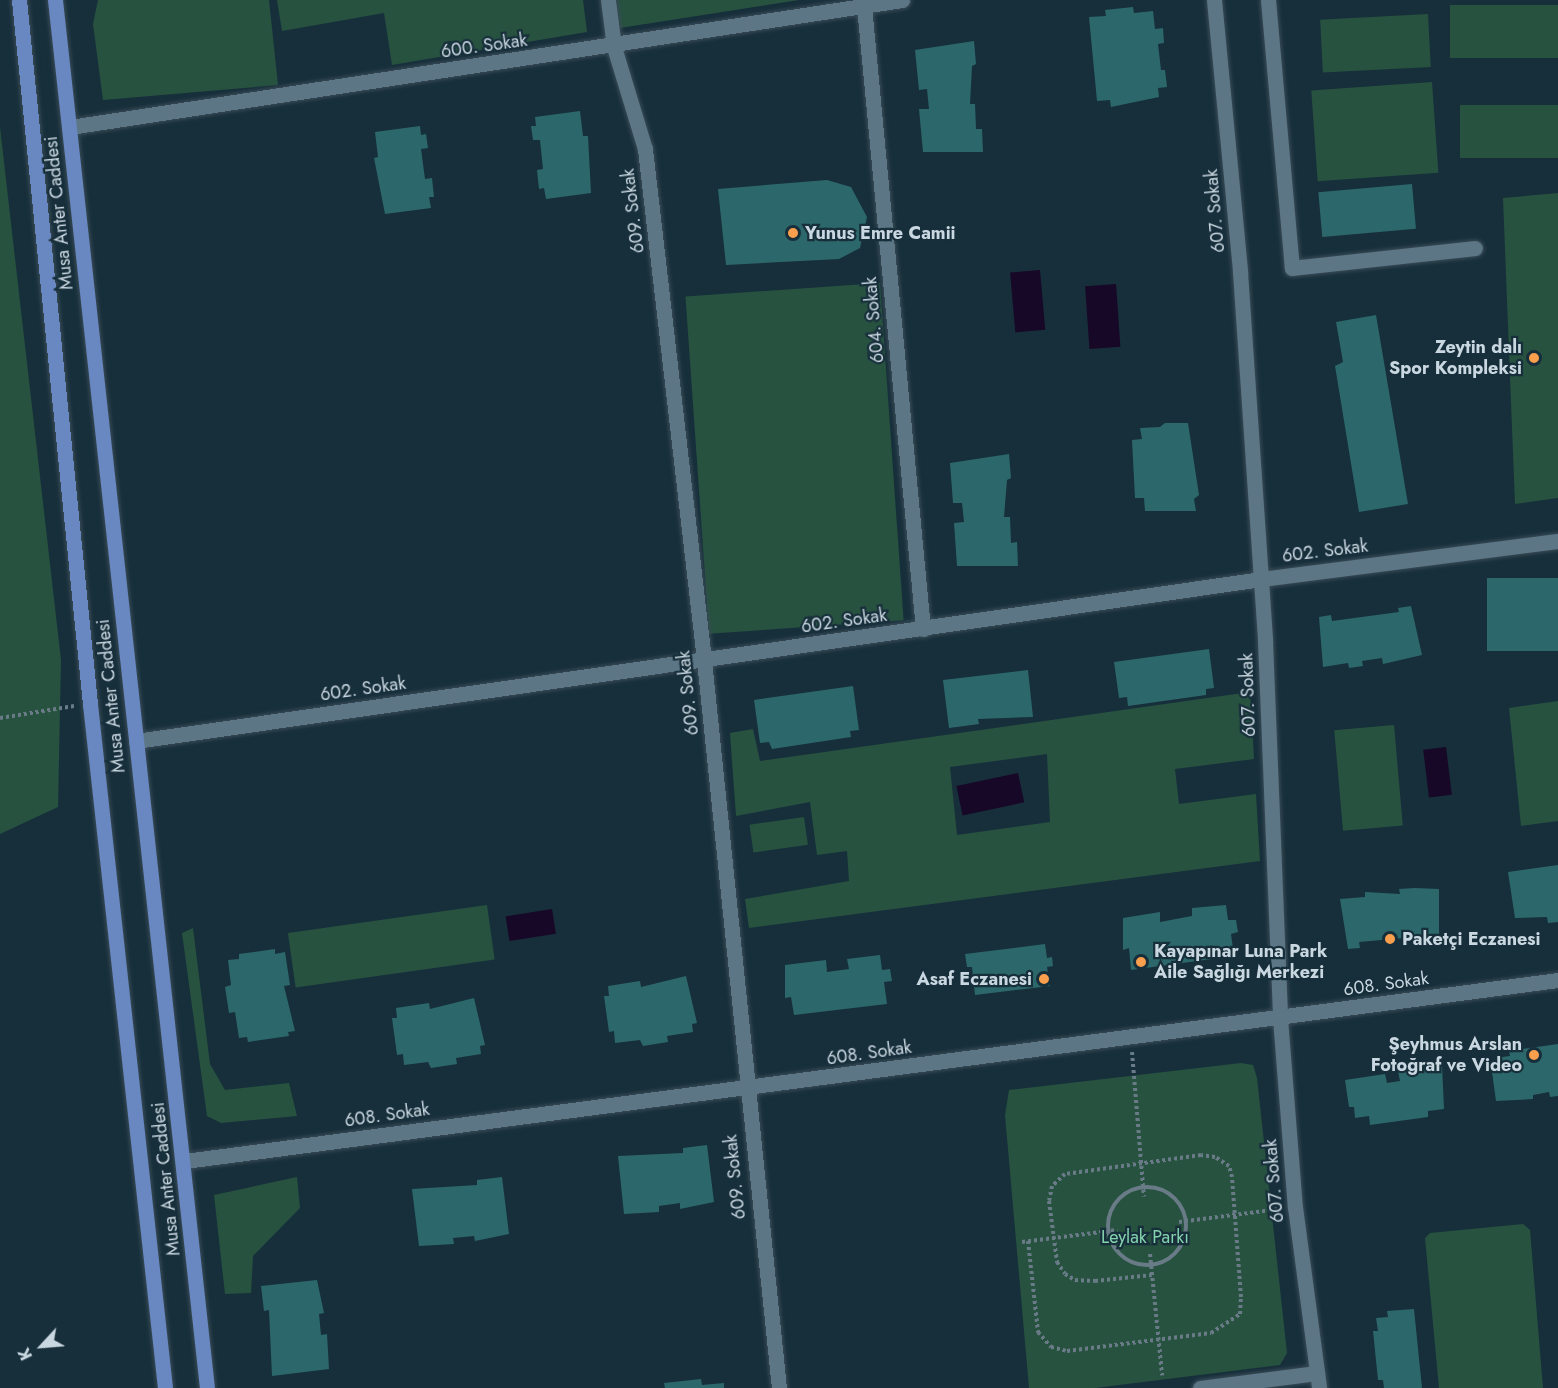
<!DOCTYPE html>
<html>
<head>
<meta charset="utf-8">
<style>
	body { margin:0 }
	#map { position:relative; width:1558px; height:1388px; overflow:hidden; background:#172f3b; font-family:Jost,sans-serif }
	div>[style] { position:absolute }
	[style*='--x'] { left:calc(var(--x)*1px); top:calc(var(--y)*1px); width:calc(var(--w)*1px); rotate:calc(var(--a)*1deg) }
	.green>* { inset:0; background:#275240; transform-origin:0 0 }
	.water>* { inset:0; background:#170827; transform-origin:0 0 }
	.building>* { inset:0; background:#2c686b; transform-origin:0 0 }
	.path>* { height:4px; margin-top:-2px; transform-origin:0; background:repeating-linear-gradient(90deg,#687b86 0 3px,transparent 0 6px) }
	.path>.ring { margin:-2px; padding:0; box-sizing:content-box; background:none; border:4px solid #687b86; border-radius:50% }
	.roads { filter:drop-shadow(0 0 2px #394c57) drop-shadow(0 0 2px #394c57) }
	.minor>* { height:15px; margin:-7.5px; padding:0 7.5px; transform-origin:7.5px; border-radius:7.5px; background:#5c7685 }
	.major>* { height:15px; margin:-7.5px; padding:0 7.5px; transform-origin:7.5px; border-radius:7.5px; background:#6987c0 }
	.dots>* { width:16px; height:16px; translate:-50% -50%; box-sizing:border-box; border:3px solid #172f3b; border-radius:50% }
	span { translate:-50% -50%; white-space:nowrap; text-align:center; line-height:1.15; -webkit-text-stroke:4.5px #172f3b; paint-order:stroke }
	.street-label { font-size:18px; color:#c9d7e0 }
	.poi-label { font-size:18px; color:#c9d7e0; font-weight:700 }
	.left { translate:0 -50%; text-align:left }
	.right { translate:-100% -50%; text-align:right }
	.park-label { font-size:18px; color:#84d2ae }
	.north { position:absolute; left:12px; top:1316px; width:60px; height:60px; -webkit-text-stroke:4px #172f3b; paint-order:stroke; rotate:244deg; font-size:16px; font-weight:700; line-height:24px; text-align:center; color:#c9d7e0 }
	.north::after { content:''; display:block; margin:auto; width:21px; height:27px; background:#c9d7e0; clip-path:polygon(50% 0,100% 100%,50% 72%,0 100%) }
</style>
</head>
<body>
<div id="map">
	<div class="green">
		<i style="clip-path:polygon(98px 0,269px 0,278px 85px,103px 100px,93px 24px)"></i>
		<i style="clip-path:polygon(277px 0,583px 0,587px 32px,392px 65px,384px 13px,282px 31px)"></i>
		<i style="clip-path:polygon(617px 0,799px 0,620px 28px)"></i>
		<i style="left:1558px;top:5px;width:53px;height:108px;rotate:90deg"></i>
		<i style="left:1428px;top:14px;width:53px;height:108px;rotate:87deg"></i>
		<i style="left:1432px;top:82px;width:91px;height:121px;rotate:86deg"></i>
		<i style="left:1558px;top:105px;width:53px;height:98px;rotate:90deg"></i>
		<i style="clip-path:polygon(0 127px,61px 660px,58px 807px,0 834px)"></i>
		<i style="clip-path:polygon(1558px 193px,1558px 498px,1515px 504px,1503px 198px)"></i>
		<i style="left:880px;top:283px;width:338px;height:195px;rotate:86deg"></i>
		<i style="clip-path:polygon(evenodd,1250px 692px,1254px 759px,1175px 769px,1179px 804px,1256px 794px,1260px 861px,749px 928px,745px 899px,849px 881px,847px 851px,817px 855px,810px 802px,736px 816px,730px 733px,753px 729px,760px 761px,1250px 692px,1047px 754px,1050px 822px,957px 835px,950px 767px,1047px 754px)"></i>
		<i style="clip-path:polygon(1558px 701px,1558px 821px,1521px 826px,1509px 708px)"></i>
		<i style="left:1394px;top:725px;width:101px;height:60px;rotate:85deg"></i>
		<i style="left:804px;top:817px;width:28px;height:55px;rotate:82deg"></i>
		<i style="left:487px;top:905px;width:55px;height:201px;rotate:82deg"></i>
		<i style="clip-path:polygon(193px 928px,210px 1064px,225px 1090px,289px 1083px,297px 1116px,221px 1123px,207px 1116px,182px 933px)"></i>
		<i style="clip-path:polygon(1241px 1063px,1253px 1065px,1257px 1078px,1287px 1353px,1280px 1365px,1095px 1388px,1029px 1388px,1005px 1115px,1009px 1090px)"></i>
		<i style="clip-path:polygon(297px 1177px,300px 1208px,253px 1256px,251px 1293px,225px 1294px,214px 1195px)"></i>
		<i style="clip-path:polygon(1523px 1224px,1530px 1230px,1543px 1388px,1439px 1388px,1425px 1238px,1430px 1233px)"></i>
	</div>
	<div class="water">
		<i style="left:1040px;top:270px;width:60px;height:30px;rotate:85deg"></i>
		<i style="left:1116px;top:284px;width:63px;height:31px;rotate:86deg"></i>
		<i style="left:1446px;top:747px;width:48px;height:23px;rotate:83deg"></i>
		<i style="left:1018px;top:773px;width:30px;height:63px;rotate:78deg"></i>
		<i style="left:552px;top:909px;width:25px;height:47px;rotate:81deg"></i>
	</div>
	<div class="building">
		<i style="clip-path:polygon(1133px 7px,1134px 13px,1153px 11px,1155px 29px,1163px 28px,1164px 43px,1158px 44px,1161px 70px,1165px 70px,1167px 87px,1158px 88px,1159px 97px,1111px 107px,1110px 100px,1097px 101px,1089px 17px,1106px 16px,1105px 10px)"></i>
		<i style="clip-path:polygon(974px 41px,976px 64px,972px 66px,970px 104px,975px 104px,976px 129px,982px 129px,983px 152px,923px 152px,919px 109px,929px 109px,927px 89px,919px 90px,915px 50px)"></i>
		<i style="clip-path:polygon(580px 111px,583px 136px,588px 136px,591px 193px,546px 199px,544px 188px,539px 189px,537px 170px,543px 169px,540px 140px,533px 140px,531px 126px,536px 126px,535px 117px)"></i>
		<i style="clip-path:polygon(420px 126px,421px 135px,426px 134px,428px 148px,421px 149px,425px 179px,432px 178px,434px 197px,429px 197px,431px 208px,385px 214px,374px 158px,378px 157px,375px 132px)"></i>
		<i style="clip-path:polygon(827px 180px,851px 187px,867px 217px,860px 248px,839px 259px,726px 265px,718px 189px)"></i>
		<i style="left:1412px;top:184px;width:45px;height:94px;rotate:85deg"></i>
		<i style="clip-path:polygon(1376px 315px,1408px 504px,1359px 512px,1335px 366px,1343px 362px,1336px 322px)"></i>
		<i style="clip-path:polygon(1165px 423px,1188px 423px,1199px 495px,1194px 499px,1196px 511px,1145px 511px,1144px 498px,1135px 498px,1132px 440px,1142px 439px,1140px 428px,1160px 427px)"></i>
		<i style="clip-path:polygon(1009px 454px,1011px 478px,1007px 480px,1004px 517px,1010px 517px,1011px 543px,1017px 542px,1018px 566px,957px 566px,954px 523px,964px 522px,962px 503px,953px 503px,950px 463px)"></i>
		<i style="left:1558px;top:578px;width:73px;height:71px;rotate:90deg"></i>
		<i style="clip-path:polygon(1411px 606px,1422px 655px,1383px 664px,1382px 658px,1362px 661px,1363px 666px,1349px 668px,1348px 663px,1323px 667px,1319px 617px,1331px 615px,1332px 621px,1399px 612px,1398px 608px)"></i>
		<i style="clip-path:polygon(1209px 649px,1214px 688px,1206px 689px,1206px 695px,1128px 706px,1127px 697px,1119px 698px,1114px 662px)"></i>
		<i style="clip-path:polygon(1028px 670px,1033px 717px,978px 719px,979px 724px,949px 728px,943px 680px)"></i>
		<i style="clip-path:polygon(853px 686px,859px 730px,850px 731px,851px 737px,772px 749px,769px 742px,760px 743px,754px 700px)"></i>
		<i style="clip-path:polygon(1558px 865px,1558px 922px,1548px 923px,1547px 917px,1515px 918px,1508px 872px)"></i>
		<i style="clip-path:polygon(1415px 888px,1439px 889px,1439px 939px,1427px 940px,1426px 936px,1359px 942px,1360px 948px,1348px 949px,1340px 899px,1365px 897px,1365px 892px,1400px 894px,1399px 889px)"></i>
		<i style="clip-path:polygon(1226px 905px,1228px 920px,1236px 920px,1238px 932px,1231px 934px,1234px 956px,1131px 970px,1129px 948px,1123px 950px,1123px 918px,1160px 912px,1160px 922px,1192px 916px,1192px 908px)"></i>
		<i style="clip-path:polygon(1045px 944px,1047px 958px,1052px 957px,1053px 966px,1047px 967px,1050px 986px,975px 995px,972px 967px,967px 967px,965px 954px)"></i>
		<i style="clip-path:polygon(275px 949px,275px 954px,285px 952px,290px 985px,284px 986px,295px 1031px,288px 1032px,289px 1036px,248px 1042px,247px 1037px,239px 1038px,235px 1012px,229px 1013px,225px 987px,231px 985px,228px 960px,239px 959px,239px 954px)"></i>
		<i style="clip-path:polygon(880px 955px,882px 970px,890px 969px,892px 981px,884px 982px,887px 1004px,794px 1015px,791px 997px,785px 998px,785px 965px,826px 960px,827px 972px,849px 969px,847px 959px)"></i>
		<i style="clip-path:polygon(686px 976px,697px 1023px,692px 1024px,693px 1032px,667px 1036px,668px 1042px,643px 1046px,640px 1040px,615px 1043px,614px 1031px,609px 1032px,604px 996px,609px 996px,608px 986px,640px 981px,641px 987px)"></i>
		<i style="clip-path:polygon(474px 998px,485px 1045px,480px 1046px,481px 1054px,456px 1058px,457px 1064px,431px 1068px,428px 1062px,404px 1065px,403px 1054px,397px 1055px,392px 1018px,397px 1018px,396px 1008px,429px 1003px,430px 1009px)"></i>
		<i style="clip-path:polygon(1558px 1044px,1558px 1096px,1550px 1097px,1549px 1092px,1533px 1095px,1533px 1099px,1496px 1101px,1492px 1072px,1497px 1071px,1495px 1058px,1510px 1056px,1509px 1051px)"></i>
		<i style="clip-path:polygon(1442px 1065px,1444px 1109px,1428px 1111px,1428px 1117px,1370px 1125px,1369px 1116px,1355px 1118px,1354px 1107px,1349px 1107px,1345px 1080px,1385px 1074px,1387px 1083px,1400px 1081px,1398px 1071px)"></i>
		<i style="clip-path:polygon(707px 1145px,714px 1202px,680px 1209px,680px 1203px,659px 1206px,659px 1212px,624px 1214px,618px 1156px,683px 1153px,683px 1148px)"></i>
		<i style="clip-path:polygon(502px 1177px,509px 1234px,475px 1241px,474px 1236px,453px 1238px,454px 1244px,419px 1246px,412px 1189px,477px 1185px,477px 1180px)"></i>
		<i style="clip-path:polygon(317px 1280px,324px 1313px,319px 1314px,321px 1335px,327px 1334px,329px 1369px,272px 1376px,269px 1310px,264px 1311px,261px 1286px)"></i>
		<i style="clip-path:polygon(1414px 1309px,1422px 1388px,1384px 1388px,1383px 1380px,1378px 1380px,1373px 1331px,1378px 1331px,1376px 1318px,1388px 1317px,1387px 1311px)"></i>
		<i style="clip-path:polygon(701px 1379px,702px 1385px,724px 1383px,724px 1388px,665px 1388px,664px 1383px)"></i>
	</div>
	<div class="path">
		<i style="--x:0;--y:718;--w:75;--a:-9.2"></i>
		<i style="--x:1132;--y:1052;--w:145;--a:85.3"></i>
		<i class="ring" style="left:1108px;top:1187px;width:74px;height:74px"></i>
		<i style="--x:1179;--y:1222;--w:102;--a:-7.3"></i>
		<i style="--x:1028;--y:1241;--w:92;--a:83.7"></i>
		<i style="--x:1038;--y:1332;--w:20;--a:49"></i>
		<i style="--x:1051;--y:1347;--w:16;--a:14"></i>
		<i style="--x:1067;--y:1351;--w:145;--a:-7.1"></i>
		<i style="--x:1211;--y:1333;--w:35;--a:-33"></i>
		<i style="--x:1240;--y:1314;--w:17;--a:-87"></i>
		<i style="--x:1241;--y:1297;--w:120;--a:-94.3"></i>
		<i style="--x:1232;--y:1177;--w:11;--a:-105"></i>
		<i style="--x:1229;--y:1166;--w:17;--a:-147"></i>
		<i style="--x:1215;--y:1157;--w:14;--a:-172"></i>
		<i style="--x:1201;--y:1155;--w:137;--a:172"></i>
		<i style="--x:1065;--y:1174;--w:18;--a:137"></i>
		<i style="--x:1052;--y:1186;--w:15;--a:101"></i>
		<i style="--x:1049;--y:1201;--w:62;--a:82.5"></i>
		<i style="--x:1057;--y:1262;--w:14;--a:56"></i>
		<i style="--x:1065;--y:1274;--w:12;--a:31"></i>
		<i style="--x:1075;--y:1280;--w:20;--a:3"></i>
		<i style="--x:1095;--y:1281;--w:57;--a:-6"></i>
		<i style="--x:1022;--y:1242;--w:96;--a:-7.2"></i>
		<i style="--x:1150;--y:1254;--w:122;--a:84.3"></i>
	</div>
	<div class="roads">
		<div class="minor">
			<i style="--x:608;--y:0;--w:47;--a:82.7"></i>
			<i style="--x:614;--y:47;--w:107;--a:73.1"></i>
			<i style="--x:645;--y:149;--w:514;--a:83.41"></i>
			<i style="--x:704;--y:660;--w:732;--a:84.12"></i>
			<i style="--x:1214;--y:0;--w:273;--a:84.5"></i>
			<i style="--x:1240;--y:272;--w:370;--a:86.1"></i>
			<i style="--x:1265;--y:641;--w:377;--a:87.7"></i>
			<i style="--x:1280;--y:1018;--w:190;--a:85.5"></i>
			<i style="--x:1295;--y:1207;--w:183;--a:82.4"></i>
			<i style="--x:1268;--y:0;--w:269;--a:84.9"></i>
			<i style="--x:1292;--y:268;--w:184;--a:-6.2"></i>
			<i style="--x:864;--y:6;--w:626;--a:84.59"></i>
			<i style="--x:70;--y:127;--w:842;--a:-8.68"></i>
			<i style="--x:136;--y:741;--w:1137;--a:-8.19"></i>
			<i style="--x:1261;--y:579;--w:299;--a:-7.3"></i>
			<i style="--x:185;--y:1161;--w:1385;--a:-7.51"></i>
			<i style="--x:1200;--y:1388;--w:118;--a:-7.3"></i>
		</div>
		<div class="major">
			<i style="--x:19;--y:0;--w:708;--a:84.24"></i>
			<i style="--x:90;--y:704;--w:688;--a:83.74"></i>
			<i style="--x:55;--y:0;--w:1396;--a:83.75"></i>
		</div>
	</div>
	<div class="dots">
		<i style="left:793px;top:233px;background:#fa9f4e"></i>
		<i style="left:1534px;top:358px;background:#fa9f4e"></i>
		<i style="left:1390px;top:939px;background:#fa9f4e"></i>
		<i style="left:1141px;top:962px;background:#fa9f4e"></i>
		<i style="left:1044px;top:979px;background:#fa9f4e"></i>
		<i style="left:1534px;top:1055px;background:#fa9f4e"></i>
	</div>
	<div class="street-label">
		<span style="left:484px;top:46px;rotate:-8deg">600. Sokak</span>
		<span style="left:633px;top:211px;rotate:-97deg">609. Sokak</span>
		<span style="left:1215px;top:211px;rotate:-95deg">607. Sokak</span>
		<span style="left:59px;top:213px;rotate:-96deg">Musa Anter Caddesi</span>
		<span style="left:874px;top:320px;rotate:-95deg">604. Sokak</span>
		<span style="left:1325px;top:551px;rotate:-7deg">602. Sokak</span>
		<span style="left:844px;top:621px;rotate:-8deg">602. Sokak</span>
		<span style="left:363px;top:689px;rotate:-8deg">602. Sokak</span>
		<span style="left:688px;top:693px;rotate:-96deg">609. Sokak</span>
		<span style="left:1248px;top:695px;rotate:-92deg">607. Sokak</span>
		<span style="left:111px;top:696px;rotate:-96deg">Musa Anter Caddesi</span>
		<span style="left:1386px;top:984px;rotate:-8deg">608. Sokak</span>
		<span style="left:869px;top:1053px;rotate:-8deg">608. Sokak</span>
		<span style="left:387px;top:1115px;rotate:-8deg">608. Sokak</span>
		<span style="left:735px;top:1177px;rotate:-96deg">609. Sokak</span>
		<span style="left:166px;top:1179px;rotate:-96deg">Musa Anter Caddesi</span>
		<span style="left:1274px;top:1181px;rotate:-95deg">607. Sokak</span>
	</div>
	<div class="poi-label">
		<span class="left" style="left:805px;top:233px">Yunus Emre Camii</span>
		<span class="right" style="left:1522px;top:358px">Zeytin dalı<br>Spor Kompleksi</span>
		<span class="left" style="left:1402px;top:939px">Paketçi Eczanesi</span>
		<span class="left" style="left:1154px;top:962px">Kayapınar Luna Park<br>Aile Sağlığı Merkezi</span>
		<span class="right" style="left:1032px;top:979px">Asaf Eczanesi</span>
		<span class="right" style="left:1522px;top:1055px">Şeyhmus Arslan<br>Fotoğraf ve Video</span>
	</div>
	<div class="park-label">
		<span style="left:1145px;top:1237px">Leylak Parkı</span>
	</div>
	<div class="north">K</div>
</div>
</body>
</html>
